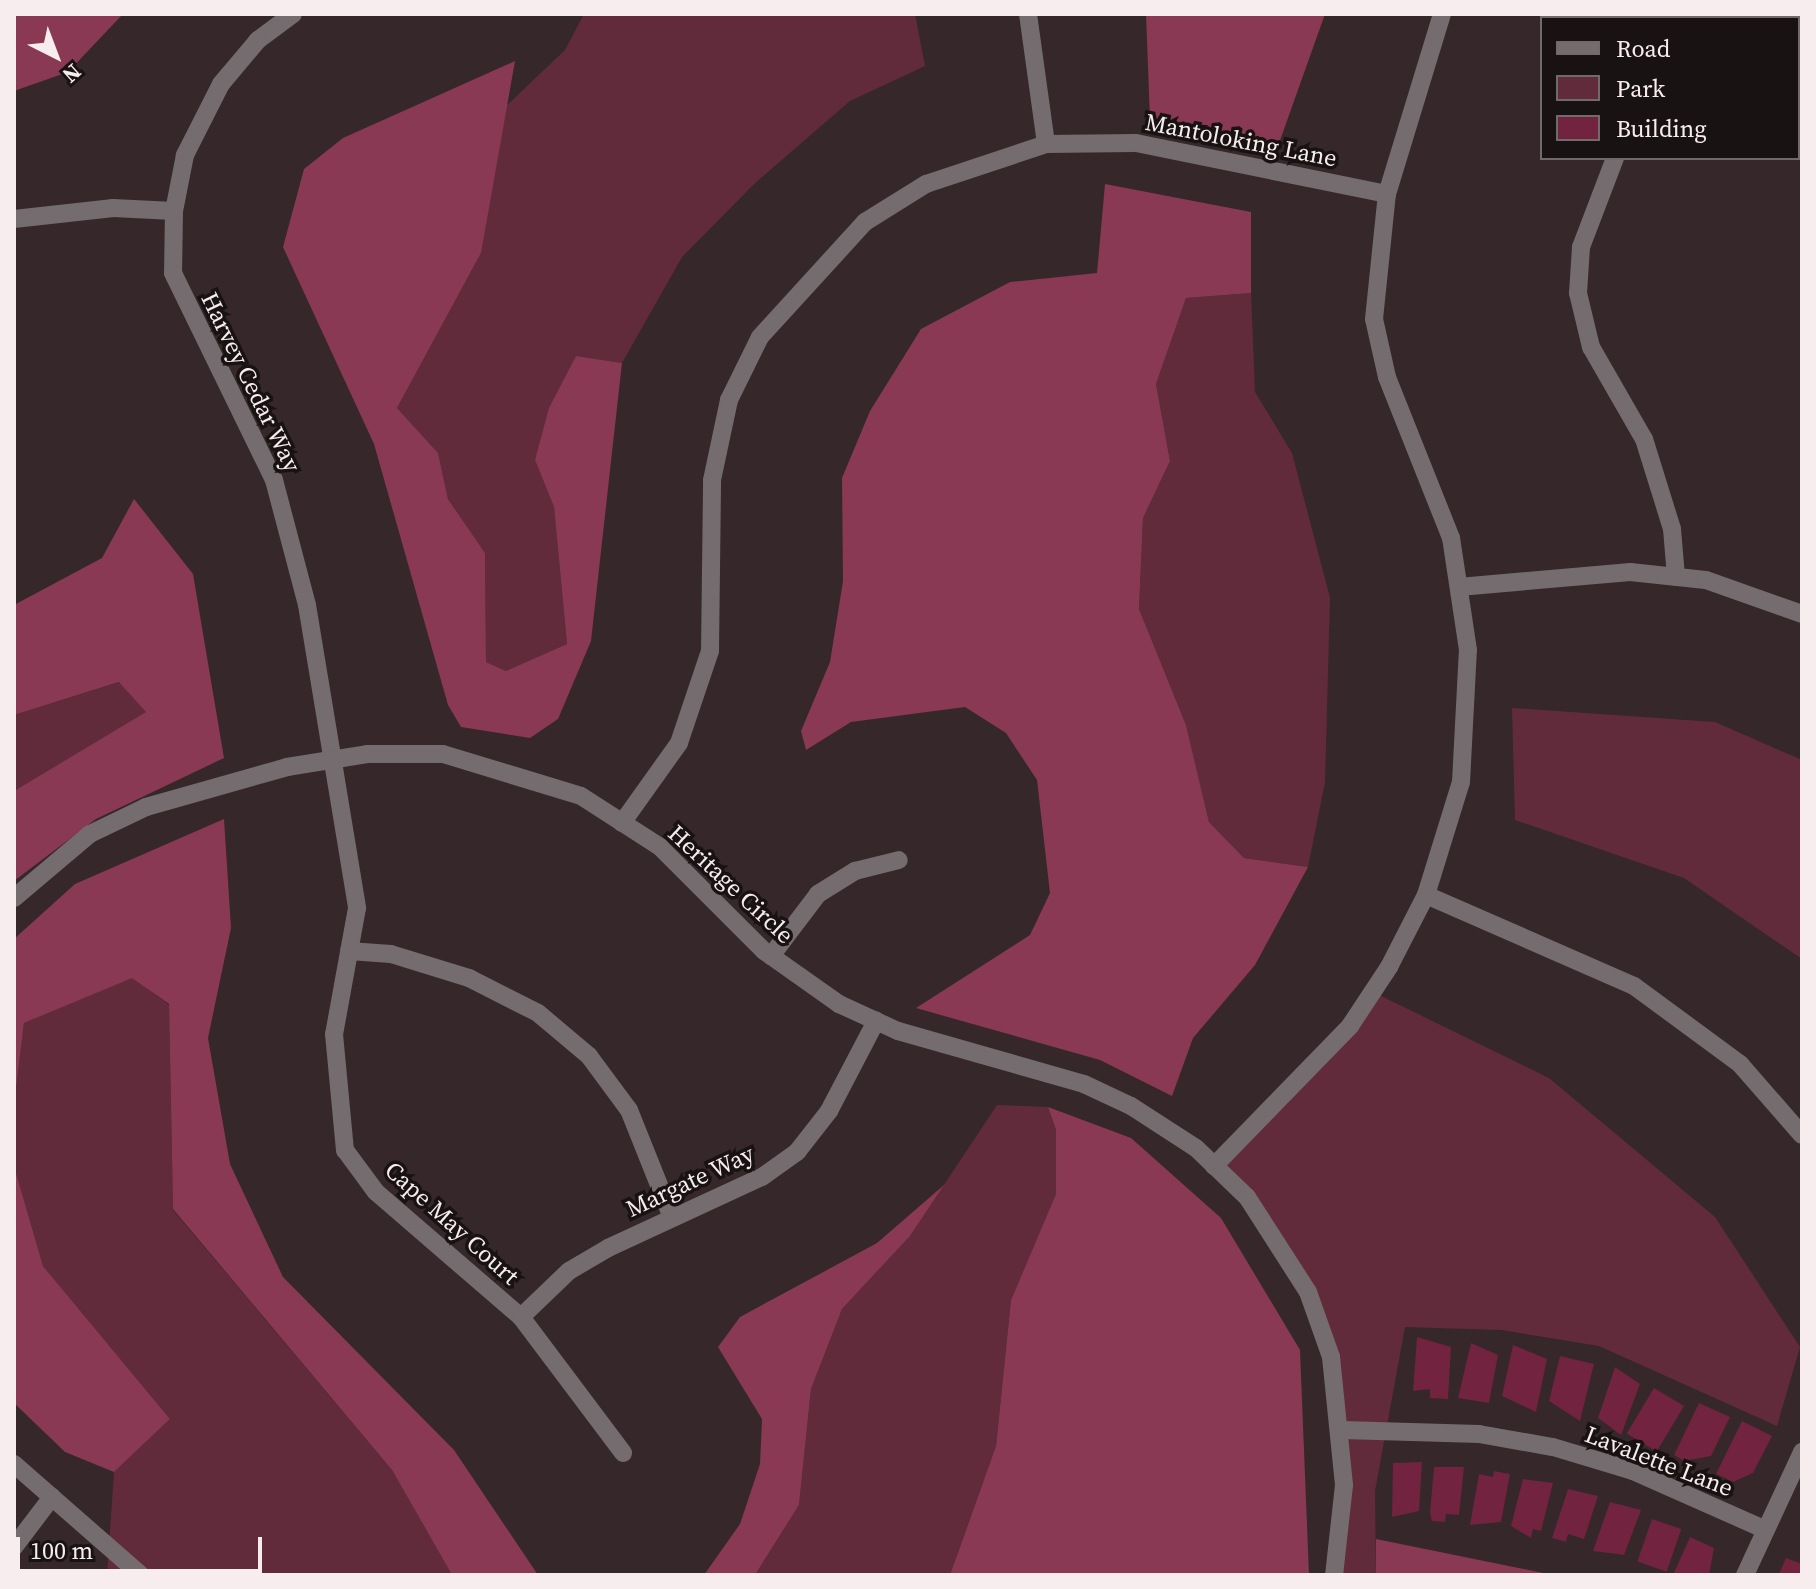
<!DOCTYPE html>
<html>
<head>
<meta charset="utf-8">
<style>
	body { margin:0 }
	#map { position:relative; width:1816px; height:1589px; overflow:hidden; background:#35272a; font-family:"Source Serif 4",serif }
	div>[style] { position:absolute }
	[style*='--x'] { left:calc(var(--x)*1px); top:calc(var(--y)*1px); width:calc(var(--w)*1px); rotate:calc(var(--a)*1deg) }
	.green>* { inset:0; background:#622b3c }
	.forest>* { inset:0; background:#893954 }
	.building>* { inset:0; background:#71233f; transform-origin:0 0 }
	.minor>* { height:18px; margin:-9px; padding:0 9px; transform-origin:9px; border-radius:9px; background:#746c6e }
	span { translate:-50% -50%; white-space:nowrap; text-align:center; line-height:1.15; -webkit-text-stroke:7px #181213; paint-order:stroke }
	.street-label { font-size:24px; color:#f7edef }
	.frame { position:absolute; inset:0; border:16px solid #f7edef; pointer-events:none }
	.legend { position:absolute; left:1540px; top:16px; width:260px; height:144px; box-sizing:border-box; background:#181213; border:2px solid #716a6b; margin:0; padding:10px 14px; list-style:none; font-size:24px; color:#f7edef }
	.legend li { display:flex; align-items:center; gap:16px; height:40px }
	.legend b { width:40px; border:2px solid #716a6b }
	.north { position:absolute; left:16px; top:16px; width:80px; height:80px; -webkit-text-stroke:6px #181213; paint-order:stroke; rotate:138deg; font-size:22px; font-weight:700; line-height:32px; text-align:center; color:#f7edef }
	.north::after { content:''; display:block; margin:auto; width:28px; height:36px; background:#f7edef; clip-path:polygon(50% 0,100% 100%,50% 72%,0 100%) }
	.scale { position:absolute; left:16px; top:1537px; width:246px; height:36px; box-sizing:border-box; border:4px solid #f7edef; border-top:0; padding-left:10px; font-size:24px; line-height:28px; white-space:nowrap; color:#f7edef; -webkit-text-stroke:6px #181213; paint-order:stroke }
</style>
</head>
<body>
<div id="map">
	<div class="green">
		<i style="clip-path:polygon(584px 14px,915px 14px,925px 66px,850px 101px,754px 184px,682px 257px,622px 363px,576px 356px,535px 460px,554px 507px,567px 644px,506px 671px,486px 662px,485px 553px,448px 499px,438px 453px,397px 408px,481px 253px,503px 109px,565px 50px)"></i>
		<i style="clip-path:polygon(1251px 293px,1255px 392px,1292px 453px,1330px 598px,1325px 782px,1308px 867px,1244px 858px,1209px 822px,1186px 725px,1139px 609px,1143px 518px,1170px 461px,1156px 384px,1186px 298px)"></i>
		<i style="clip-path:polygon(120px 682px,147px 712px,14px 791px,14px 715px)"></i>
		<i style="clip-path:polygon(1512px 708px,1715px 722px,1802px 760px,1802px 959px,1684px 878px,1515px 820px)"></i>
		<i style="clip-path:polygon(132px 977px,169px 1005px,173px 1210px,392px 1470px,452px 1575px,107px 1575px,114px 1472px,170px 1419px,43px 1266px,14px 1166px,14px 1105px,24px 1023px)"></i>
		<i style="clip-path:polygon(1373px 992px,1549px 1078px,1715px 1217px,1800px 1347px,1777px 1426px,1599px 1346px,1502px 1330px,1405px 1327px,1375px 1491px,1376px 1575px,1334px 1575px,1342px 1410px,1308px 1292px,1214px 1166px)"></i>
		<i style="clip-path:polygon(997px 1105px,1048px 1107px,1056px 1130px,1056px 1194px,1011px 1300px,996px 1446px,950px 1575px,755px 1575px,799px 1505px,811px 1389px,842px 1309px,910px 1236px)"></i>
	</div>
	<div class="forest">
		<i style="clip-path:polygon(14px 14px,123px 14px,68px 72px,14px 91px)"></i>
		<i style="clip-path:polygon(1146px 14px,1325px 14px,1278px 146px,1150px 120px)"></i>
		<i style="clip-path:polygon(515px 61px,481px 253px,397px 408px,438px 453px,448px 499px,485px 553px,486px 662px,506px 671px,567px 644px,554px 507px,535px 460px,549px 408px,576px 356px,622px 363px,591px 641px,558px 719px,530px 738px,461px 727px,448px 705px,374px 444px,283px 247px,304px 169px,343px 138px)"></i>
		<i style="clip-path:polygon(1105px 184px,1251px 212px,1251px 293px,1186px 298px,1156px 384px,1170px 461px,1143px 518px,1139px 609px,1186px 725px,1209px 822px,1244px 858px,1308px 867px,1255px 965px,1193px 1038px,1172px 1096px,1100px 1060px,916px 1008px,1030px 935px,1050px 893px,1037px 780px,1006px 733px,965px 707px,851px 722px,806px 750px,801px 731px,830px 662px,843px 581px,842px 478px,870px 411px,921px 329px,1010px 282px,1097px 273px)"></i>
		<i style="clip-path:polygon(134px 499px,193px 574px,224px 758px,96px 819px,14px 881px,14px 791px,146px 712px,119px 682px,14px 715px,14px 605px,102px 558px)"></i>
		<i style="clip-path:polygon(224px 819px,231px 928px,208px 1038px,230px 1164px,283px 1277px,454px 1450px,538px 1575px,452px 1575px,392px 1470px,173px 1209px,169px 1004px,132px 978px,24px 1023px,14px 1105px,14px 939px,75px 884px)"></i>
		<i style="clip-path:polygon(1048px 1107px,1131px 1138px,1221px 1218px,1300px 1350px,1309px 1575px,950px 1575px,996px 1446px,1011px 1300px,1056px 1194px,1056px 1130px)"></i>
		<i style="clip-path:polygon(14px 1166px,43px 1266px,170px 1419px,114px 1472px,65px 1452px,14px 1403px)"></i>
		<i style="clip-path:polygon(944px 1185px,910px 1236px,842px 1309px,811px 1389px,799px 1505px,755px 1575px,704px 1575px,740px 1524px,760px 1464px,762px 1419px,718px 1347px,740px 1317px,877px 1243px)"></i>
		<i style="clip-path:polygon(1376px 1539px,1553px 1575px,1376px 1575px)"></i>
	</div>
	<div class="building">
		<i style="clip-path:polygon(1417px 1337px,1451px 1347px,1448px 1399px,1430px 1398px,1430px 1389px,1413px 1391px)"></i>
		<i style="clip-path:polygon(1471px 1343px,1498px 1355px,1489px 1403px,1458px 1398px)"></i>
		<i style="clip-path:polygon(1513px 1345px,1547px 1359px,1536px 1412px,1502px 1396px)"></i>
		<i style="clip-path:polygon(1560px 1356px,1594px 1364px,1580px 1421px,1549px 1401px)"></i>
		<i style="clip-path:polygon(1615px 1367px,1640px 1384px,1621px 1435px,1598px 1418px)"></i>
		<i style="left:1654px;top:1388px;width:35px;height:53px;rotate:31deg"></i>
		<i style="clip-path:polygon(1699px 1403px,1730px 1417px,1711px 1456px,1684px 1461px,1674px 1455px)"></i>
		<i style="clip-path:polygon(1742px 1421px,1772px 1436px,1753px 1473px,1733px 1482px,1716px 1474px)"></i>
		<i style="clip-path:polygon(1422px 1462px,1419px 1511px,1392px 1517px,1393px 1463px)"></i>
		<i style="clip-path:polygon(1434px 1467px,1464px 1467px,1459px 1515px,1446px 1514px,1445px 1522px,1432px 1521px,1430px 1513px)"></i>
		<i style="clip-path:polygon(1494px 1471px,1510px 1474px,1501px 1522px,1470px 1525px,1479px 1474px,1493px 1477px)"></i>
		<i style="clip-path:polygon(1523px 1479px,1553px 1483px,1541px 1531px,1533px 1529px,1531px 1538px,1511px 1526px)"></i>
		<i style="clip-path:polygon(1568px 1489px,1598px 1496px,1584px 1539px,1568px 1534px,1566px 1542px,1552px 1538px)"></i>
		<i style="clip-path:polygon(1610px 1502px,1641px 1510px,1624px 1555px,1593px 1551px)"></i>
		<i style="left:1652px;top:1519px;width:31px;height:45px;rotate:19deg"></i>
		<i style="clip-path:polygon(1690px 1537px,1714px 1548px,1709px 1575px,1673px 1575px)"></i>
		<i style="clip-path:polygon(1786px 1558px,1802px 1564px,1802px 1575px,1779px 1574px)"></i>
	</div>
	<div class="minor">
		<i style="--x:293;--y:14;--w:44;--a:143.4"></i>
		<i style="--x:258;--y:40;--w:57;--a:130.1"></i>
		<i style="--x:221;--y:84;--w:80;--a:116.9"></i>
		<i style="--x:185;--y:155;--w:57;--a:101.1"></i>
		<i style="--x:174;--y:211;--w:62;--a:90.9"></i>
		<i style="--x:173;--y:273;--w:230;--a:64"></i>
		<i style="--x:274;--y:480;--w:129;--a:75.2"></i>
		<i style="--x:307;--y:605;--w:307;--a:80.6"></i>
		<i style="--x:357;--y:908;--w:128;--a:100.3"></i>
		<i style="--x:334;--y:1034;--w:117;--a:84.6"></i>
		<i style="--x:345;--y:1150;--w:52;--a:53.6"></i>
		<i style="--x:376;--y:1192;--w:191;--a:40.8"></i>
		<i style="--x:521;--y:1317;--w:170;--a:53.1"></i>
		<i style="--x:1028;--y:14;--w:131;--a:82.1"></i>
		<i style="--x:1653;--y:18;--w:4;--a:-90"></i>
		<i style="--x:1615;--y:158;--w:95;--a:110.9"></i>
		<i style="--x:1581;--y:247;--w:46;--a:93.7"></i>
		<i style="--x:1578;--y:293;--w:56;--a:76.5"></i>
		<i style="--x:1591;--y:347;--w:106;--a:60.1"></i>
		<i style="--x:1644;--y:439;--w:94;--a:72.7"></i>
		<i style="--x:1672;--y:529;--w:48;--a:85.2"></i>
		<i style="--x:14;--y:219;--w:100;--a:-6.3"></i>
		<i style="--x:113;--y:208;--w:61;--a:2.8"></i>
		<i style="--x:1459;--y:587;--w:172;--a:-5"></i>
		<i style="--x:1630;--y:572;--w:76;--a:6"></i>
		<i style="--x:1706;--y:580;--w:102;--a:19.5"></i>
		<i style="--x:622;--y:823;--w:98;--a:-54.5"></i>
		<i style="--x:679;--y:743;--w:97;--a:-71.4"></i>
		<i style="--x:710;--y:651;--w:171;--a:-89.3"></i>
		<i style="--x:712;--y:480;--w:82;--a:-78"></i>
		<i style="--x:729;--y:400;--w:70;--a:-63.8"></i>
		<i style="--x:760;--y:337;--w:156;--a:-47.6"></i>
		<i style="--x:865;--y:222;--w:72;--a:-31.9"></i>
		<i style="--x:926;--y:184;--w:126;--a:-18.4"></i>
		<i style="--x:1046;--y:144;--w:90;--a:-0.6"></i>
		<i style="--x:1136;--y:143;--w:256;--a:11.5"></i>
		<i style="--x:1426;--y:895;--w:227;--a:23.6"></i>
		<i style="--x:1634;--y:986;--w:132;--a:36.3"></i>
		<i style="--x:1740;--y:1064;--w:94;--a:48.9"></i>
		<i style="--x:14;--y:898;--w:99;--a:-40.1"></i>
		<i style="--x:90;--y:834;--w:62;--a:-25.7"></i>
		<i style="--x:146;--y:807;--w:147;--a:-15.8"></i>
		<i style="--x:287;--y:767;--w:81;--a:-9.2"></i>
		<i style="--x:367;--y:754;--w:76;--a:0"></i>
		<i style="--x:443;--y:754;--w:144;--a:16.9"></i>
		<i style="--x:581;--y:796;--w:94;--a:32.8"></i>
		<i style="--x:660;--y:847;--w:147;--a:45"></i>
		<i style="--x:764;--y:951;--w:92;--a:35.2"></i>
		<i style="--x:839;--y:1004;--w:65;--a:24.6"></i>
		<i style="--x:898;--y:1031;--w:193;--a:15.9"></i>
		<i style="--x:1084;--y:1084;--w:52;--a:25.1"></i>
		<i style="--x:1131;--y:1106;--w:77;--a:32.9"></i>
		<i style="--x:1196;--y:1148;--w:71;--a:43.9"></i>
		<i style="--x:1247;--y:1197;--w:113;--a:57.3"></i>
		<i style="--x:1308;--y:1292;--w:69;--a:70.5"></i>
		<i style="--x:1331;--y:1357;--w:129;--a:84.2"></i>
		<i style="--x:1344;--y:1485;--w:91;--a:96.3"></i>
		<i style="--x:349;--y:951;--w:42;--a:4.1"></i>
		<i style="--x:391;--y:954;--w:82;--a:17.1"></i>
		<i style="--x:469;--y:978;--w:77;--a:26.9"></i>
		<i style="--x:538;--y:1013;--w:67;--a:40.1"></i>
		<i style="--x:589;--y:1056;--w:67;--a:53.5"></i>
		<i style="--x:629;--y:1110;--w:113;--a:68.2"></i>
		<i style="--x:771;--y:956;--w:78;--a:-52.8"></i>
		<i style="--x:818;--y:894;--w:44;--a:-31.9"></i>
		<i style="--x:855;--y:871;--w:45;--a:-14"></i>
		<i style="--x:1214;--y:1166;--w:195;--a:-45.8"></i>
		<i style="--x:1350;--y:1026;--w:71;--a:-56.5"></i>
		<i style="--x:1389;--y:967;--w:81;--a:-62.8"></i>
		<i style="--x:1426;--y:895;--w:118;--a:-72.8"></i>
		<i style="--x:1461;--y:782;--w:132;--a:-87"></i>
		<i style="--x:1468;--y:650;--w:113;--a:-98.6"></i>
		<i style="--x:1451;--y:538;--w:173;--a:-111.7"></i>
		<i style="--x:1387;--y:377;--w:59;--a:-102.6"></i>
		<i style="--x:1374;--y:319;--w:126;--a:-84.1"></i>
		<i style="--x:1387;--y:194;--w:188;--a:-73"></i>
		<i style="--x:521;--y:1317;--w:66;--a:-43.8"></i>
		<i style="--x:569;--y:1271;--w:45;--a:-30.5"></i>
		<i style="--x:608;--y:1248;--w:170;--a:-24.8"></i>
		<i style="--x:762;--y:1177;--w:43;--a:-35.5"></i>
		<i style="--x:797;--y:1152;--w:52;--a:-52"></i>
		<i style="--x:829;--y:1111;--w:102;--a:-62.4"></i>
		<i style="--x:1343;--y:1430;--w:136;--a:1.7"></i>
		<i style="--x:1479;--y:1434;--w:75;--a:10"></i>
		<i style="--x:1553;--y:1447;--w:84;--a:16.7"></i>
		<i style="--x:1633;--y:1471;--w:143;--a:23.9"></i>
		<i style="--x:14;--y:1464;--w:169;--a:41.2"></i>
		<i style="--x:14;--y:1547;--w:63;--a:-52.8"></i>
		<i style="--x:1745;--y:1575;--w:136;--a:-65.1"></i>
	</div>
	<div class="street-label">
		<span style="left:1241px;top:140px;rotate:11deg">Mantoloking Lane</span>
		<span style="left:251px;top:382px;rotate:64deg">Harvey Cedar Way</span>
		<span style="left:731px;top:884px;rotate:43deg">Heritage Circle</span>
		<span style="left:690px;top:1181px;rotate:-25deg">Margate Way</span>
		<span style="left:452px;top:1223px;rotate:42deg">Cape May Court</span>
		<span style="left:1659px;top:1461px;rotate:21deg">Lavalette Lane</span>
	</div>
	<div class="frame"></div>
	<ul class="legend">
	<li><b style="height:10px;background:#746c6e"></b>Road</li>
	<li><b style="height:22px;background:#622b3c"></b>Park</li>
	<li><b style="height:22px;background:#71233f"></b>Building</li>
	</ul>
	<div class="north">N</div>
	<div class="scale">100 m</div>
</div>
</body>
</html>
